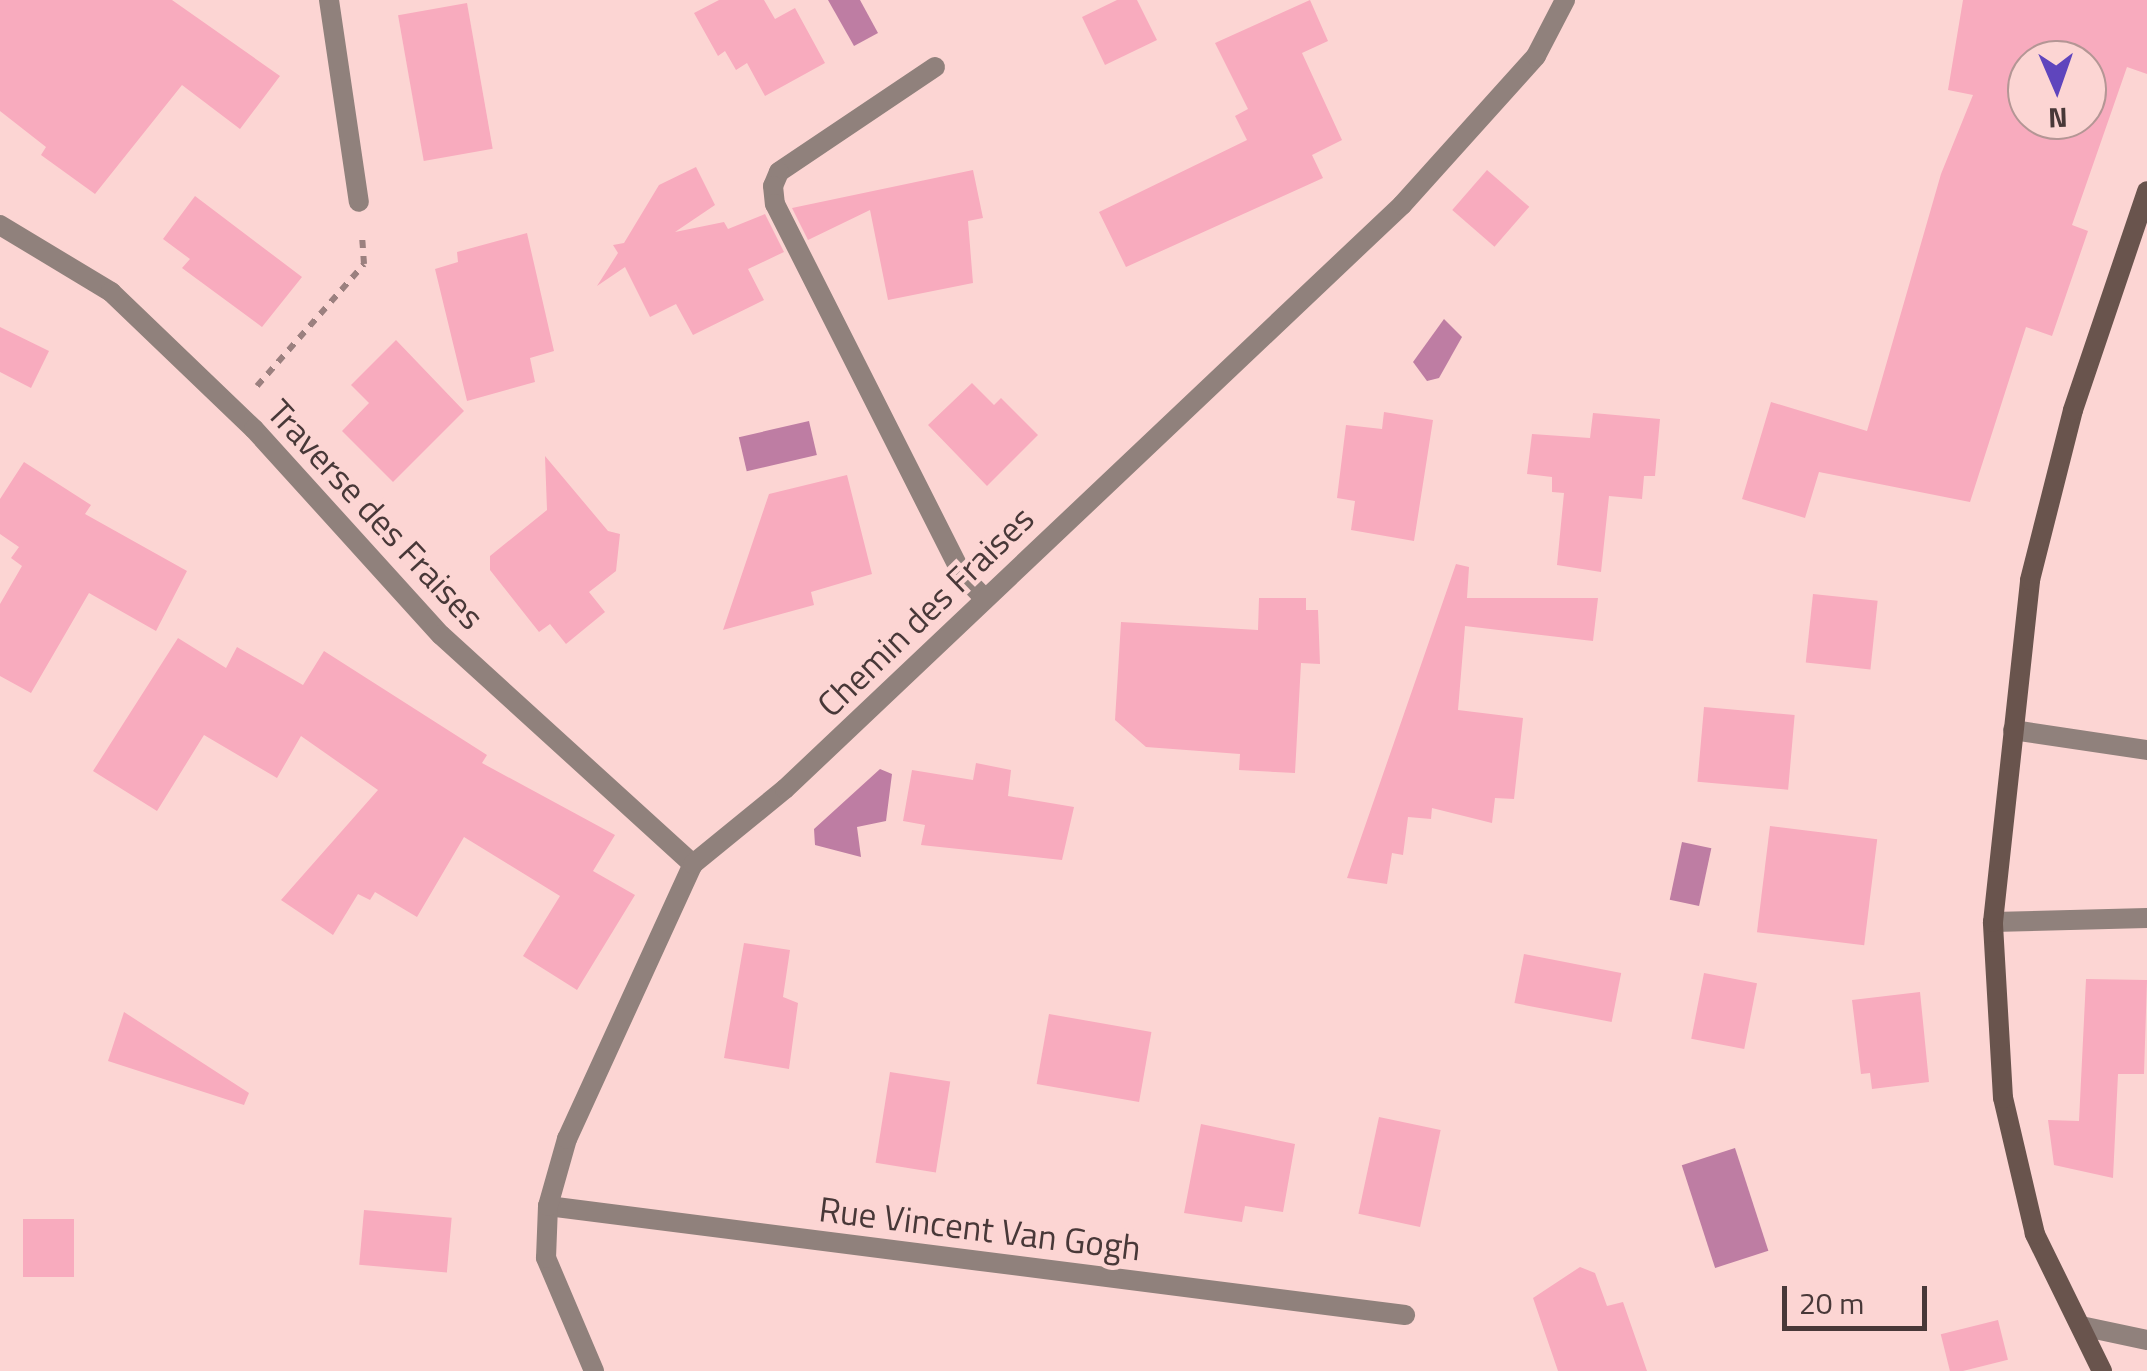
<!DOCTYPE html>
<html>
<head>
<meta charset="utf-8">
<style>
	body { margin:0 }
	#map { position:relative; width:2147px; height:1371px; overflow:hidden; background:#fcd5d3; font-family:"Titillium Web",sans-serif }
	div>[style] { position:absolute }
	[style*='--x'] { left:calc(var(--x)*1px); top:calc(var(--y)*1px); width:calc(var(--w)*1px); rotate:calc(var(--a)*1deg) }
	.water>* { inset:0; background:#be7da3; transform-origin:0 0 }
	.building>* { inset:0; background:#f8abbe; transform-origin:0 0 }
	.path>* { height:6px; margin-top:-3px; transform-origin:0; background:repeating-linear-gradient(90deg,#9b807f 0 8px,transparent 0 16px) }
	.service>* { height:20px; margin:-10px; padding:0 10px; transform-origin:10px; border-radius:10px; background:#90817c }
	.minor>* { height:20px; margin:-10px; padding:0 10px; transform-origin:10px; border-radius:10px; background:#90817c }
	.secondary>* { height:20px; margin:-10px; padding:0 10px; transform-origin:10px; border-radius:10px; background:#69544d }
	span { translate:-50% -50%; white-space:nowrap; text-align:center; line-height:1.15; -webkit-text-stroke:9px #fcd5d3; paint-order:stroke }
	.street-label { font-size:35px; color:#483838 }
	.north { position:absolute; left:2007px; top:40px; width:100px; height:100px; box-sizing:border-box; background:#fcd5d3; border:2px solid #b49695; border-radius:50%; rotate:178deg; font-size:28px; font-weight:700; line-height:40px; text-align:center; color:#483838 }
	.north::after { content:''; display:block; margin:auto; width:35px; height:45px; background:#5f45bd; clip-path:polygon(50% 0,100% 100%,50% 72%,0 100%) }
	.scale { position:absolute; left:1782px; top:1286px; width:145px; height:45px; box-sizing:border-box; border:5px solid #483838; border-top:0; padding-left:12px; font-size:30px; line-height:35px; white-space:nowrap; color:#483838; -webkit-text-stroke:8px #fcd5d3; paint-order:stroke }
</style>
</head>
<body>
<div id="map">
	<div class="water">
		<i style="clip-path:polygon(828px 0,860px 0,878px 33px,854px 46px)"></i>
		<i style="clip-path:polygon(1444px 319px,1462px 337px,1439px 378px,1427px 381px,1413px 362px)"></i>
		<i style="left:809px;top:421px;width:35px;height:72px;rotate:77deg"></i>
		<i style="clip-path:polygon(880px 769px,892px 774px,886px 821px,857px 827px,861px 857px,815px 845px,814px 829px)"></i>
		<i style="left:1682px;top:842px;width:30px;height:59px;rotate:12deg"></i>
		<i style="left:1735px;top:1148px;width:108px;height:56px;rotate:72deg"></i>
	</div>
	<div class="building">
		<i style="clip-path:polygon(0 0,172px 0,280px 76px,240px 129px,182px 85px,95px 194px,41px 155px,46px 147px,0 111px)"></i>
		<i style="clip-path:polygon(719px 0,764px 0,775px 19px,795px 8px,825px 63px,765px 96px,747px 63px,736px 70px,725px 51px,718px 56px,694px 13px)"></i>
		<i style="clip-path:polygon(1117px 0,1137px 0,1157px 40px,1105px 65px,1082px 17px)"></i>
		<i style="clip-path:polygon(1310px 0,1328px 41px,1302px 53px,1342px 140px,1312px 155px,1323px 178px,1126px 267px,1099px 212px,1247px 140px,1235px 116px,1248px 109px,1215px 43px)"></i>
		<i style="clip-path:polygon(evenodd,1963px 0,2147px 0,2147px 74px,2127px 67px,2072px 225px,2088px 231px,2052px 336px,2026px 327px,1970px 502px,1819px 472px,1805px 518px,1742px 499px,1771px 402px,1867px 431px,1941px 174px,1973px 95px,1948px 90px,1963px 0,2027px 60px,2087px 60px,2087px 120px,2027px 120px,2027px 60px)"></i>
		<i style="left:467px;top:3px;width:148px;height:70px;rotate:80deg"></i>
		<i style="clip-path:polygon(696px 167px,715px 205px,675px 232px,724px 222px,728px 229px,765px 214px,784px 252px,748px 269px,764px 300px,693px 335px,676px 304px,650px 317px,625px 267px,597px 286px,618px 253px,613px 245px,624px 243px,659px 185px)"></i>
		<i style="clip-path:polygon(973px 170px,983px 218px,968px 221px,973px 283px,888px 300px,870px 210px,808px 240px,792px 208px)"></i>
		<i style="left:1487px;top:170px;width:56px;height:53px;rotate:41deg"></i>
		<i style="clip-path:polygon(195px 196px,302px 277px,262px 327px,182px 268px,190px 259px,163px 239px)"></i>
		<i style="clip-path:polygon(527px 233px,554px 351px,530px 358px,535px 382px,467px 401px,435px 269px,458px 262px,457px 252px)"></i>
		<i style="clip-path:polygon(0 327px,49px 351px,31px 388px,0 372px)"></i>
		<i style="clip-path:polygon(396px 340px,464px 411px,393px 482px,342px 431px,369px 403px,351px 385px)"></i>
		<i style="clip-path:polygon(972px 383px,994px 405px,1001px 398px,1038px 435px,987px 486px,928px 425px)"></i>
		<i style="clip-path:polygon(1384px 412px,1433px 420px,1414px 541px,1351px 530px,1355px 501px,1337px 498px,1346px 425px,1382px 429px)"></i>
		<i style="clip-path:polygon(1593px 413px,1660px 419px,1655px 476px,1644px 476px,1642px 499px,1609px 496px,1601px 572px,1557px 565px,1564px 493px,1552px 492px,1552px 477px,1527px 474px,1532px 434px,1590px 438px)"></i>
		<i style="clip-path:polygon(545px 456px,608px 531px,620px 534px,616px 571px,589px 592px,605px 612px,566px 644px,550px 624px,539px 632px,490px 570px,490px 556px,547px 510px)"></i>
		<i style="clip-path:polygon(24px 462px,91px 505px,85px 514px,187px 571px,156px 631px,89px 593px,31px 693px,0 676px,0 604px,22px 566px,11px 558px,19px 547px,0 534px,0 499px)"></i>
		<i style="clip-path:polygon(847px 475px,872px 574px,811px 592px,814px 605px,723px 630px,769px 494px)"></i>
		<i style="clip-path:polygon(1456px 564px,1469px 567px,1467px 598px,1598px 598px,1593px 641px,1465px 626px,1458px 710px,1523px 718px,1514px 799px,1495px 798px,1492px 823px,1432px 808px,1431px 819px,1408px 817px,1403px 855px,1392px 853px,1387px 884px,1347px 878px)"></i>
		<i style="left:1813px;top:594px;width:65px;height:69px;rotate:6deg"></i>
		<i style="clip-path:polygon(1259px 598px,1306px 598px,1306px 610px,1318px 610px,1320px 664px,1301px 663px,1295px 773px,1239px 770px,1240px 754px,1146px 747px,1115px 720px,1121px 622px,1258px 630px)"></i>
		<i style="clip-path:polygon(178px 638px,226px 668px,237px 647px,303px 685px,324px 651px,487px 755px,482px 763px,615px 835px,593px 871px,635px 895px,577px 990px,523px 956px,560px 896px,464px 837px,417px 917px,375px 892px,370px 900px,358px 894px,333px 935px,281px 900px,378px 790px,301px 736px,277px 778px,204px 735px,157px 811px,93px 771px)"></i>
		<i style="left:1704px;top:707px;width:91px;height:75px;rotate:5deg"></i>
		<i style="clip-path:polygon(976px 763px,1011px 770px,1008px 796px,1074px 807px,1062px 860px,921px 845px,925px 825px,903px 821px,912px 770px,973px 780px)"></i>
		<i style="left:1770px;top:826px;width:108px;height:107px;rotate:7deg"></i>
		<i style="clip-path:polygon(744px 943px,790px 950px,783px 997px,798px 1003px,789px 1069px,724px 1058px)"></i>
		<i style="left:1524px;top:954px;width:99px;height:50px;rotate:11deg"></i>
		<i style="left:1704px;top:973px;width:54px;height:67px;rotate:11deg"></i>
		<i style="clip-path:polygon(2086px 979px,2147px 980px,2144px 1074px,2118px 1074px,2113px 1178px,2054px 1165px,2048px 1120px,2079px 1121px)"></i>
		<i style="clip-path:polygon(1920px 992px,1929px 1082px,1872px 1089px,1870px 1073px,1861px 1074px,1852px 1000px)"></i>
		<i style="clip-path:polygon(124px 1012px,249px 1093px,244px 1105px,108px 1061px)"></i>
		<i style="left:1049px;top:1014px;width:104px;height:71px;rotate:10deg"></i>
		<i style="left:890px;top:1072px;width:61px;height:92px;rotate:9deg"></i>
		<i style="left:1379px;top:1117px;width:63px;height:99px;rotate:12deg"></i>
		<i style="clip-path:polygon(1201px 1124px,1295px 1144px,1283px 1212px,1245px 1206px,1242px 1222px,1184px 1213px)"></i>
		<i style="left:364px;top:1210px;width:88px;height:55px;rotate:5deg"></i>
		<i style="left:23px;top:1219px;width:51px;height:58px"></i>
		<i style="clip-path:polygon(1580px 1267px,1595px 1273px,1607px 1306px,1623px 1302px,1647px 1371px,1558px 1371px,1533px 1298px)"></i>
		<i style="left:1998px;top:1320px;width:41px;height:59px;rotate:76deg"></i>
	</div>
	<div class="path">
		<i style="--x:257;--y:386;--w:162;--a:-48.7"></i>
		<i style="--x:364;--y:264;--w:30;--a:-94"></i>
	</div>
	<div class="service">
		<i style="--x:2013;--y:730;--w:135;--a:8.5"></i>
		<i style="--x:1993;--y:922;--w:154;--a:-1.5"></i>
		<i style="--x:2081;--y:1326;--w:67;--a:12"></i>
	</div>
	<div class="minor">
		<i style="--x:329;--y:0;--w:204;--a:81.6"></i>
		<i style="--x:935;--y:67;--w:188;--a:146.1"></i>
		<i style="--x:779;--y:172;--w:15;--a:113"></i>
		<i style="--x:773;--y:186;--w:18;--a:84"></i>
		<i style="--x:775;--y:204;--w:415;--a:63.2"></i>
		<i style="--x:962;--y:575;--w:33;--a:46"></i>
		<i style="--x:0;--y:225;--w:130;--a:31.1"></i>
		<i style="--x:111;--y:292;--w:198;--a:43.8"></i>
		<i style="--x:254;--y:429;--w:278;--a:47.8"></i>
		<i style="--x:441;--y:635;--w:341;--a:42.3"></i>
		<i style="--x:548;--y:1206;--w:864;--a:7.25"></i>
		<i style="--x:594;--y:1371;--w:123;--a:-113"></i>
		<i style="--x:546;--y:1258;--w:52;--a:-87.8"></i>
		<i style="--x:548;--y:1206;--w:70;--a:-74.2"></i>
		<i style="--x:567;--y:1139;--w:302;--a:-65.4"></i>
		<i style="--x:693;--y:864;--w:119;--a:-39.2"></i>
		<i style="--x:785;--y:789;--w:850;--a:-43.43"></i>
		<i style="--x:1402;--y:205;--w:200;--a:-48"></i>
		<i style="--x:1536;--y:56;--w:63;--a:-62.6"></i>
	</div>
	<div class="secondary">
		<i style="--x:2102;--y:1371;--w:153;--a:-116.1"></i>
		<i style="--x:2035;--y:1234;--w:140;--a:-103.2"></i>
		<i style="--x:2003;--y:1098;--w:176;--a:-93.3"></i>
		<i style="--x:1993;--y:922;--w:344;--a:-83.8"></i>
		<i style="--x:2030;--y:580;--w:175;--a:-75.8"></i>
		<i style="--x:2073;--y:410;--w:231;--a:-71.3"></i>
	</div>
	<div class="street-label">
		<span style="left:376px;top:514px;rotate:47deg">Traverse des Fraises</span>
		<span style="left:925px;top:611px;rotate:-44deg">Chemin des Fraises</span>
		<span style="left:980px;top:1228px;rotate:7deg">Rue Vincent Van Gogh</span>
	</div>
	<div class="north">N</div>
	<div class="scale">20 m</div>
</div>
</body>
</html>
